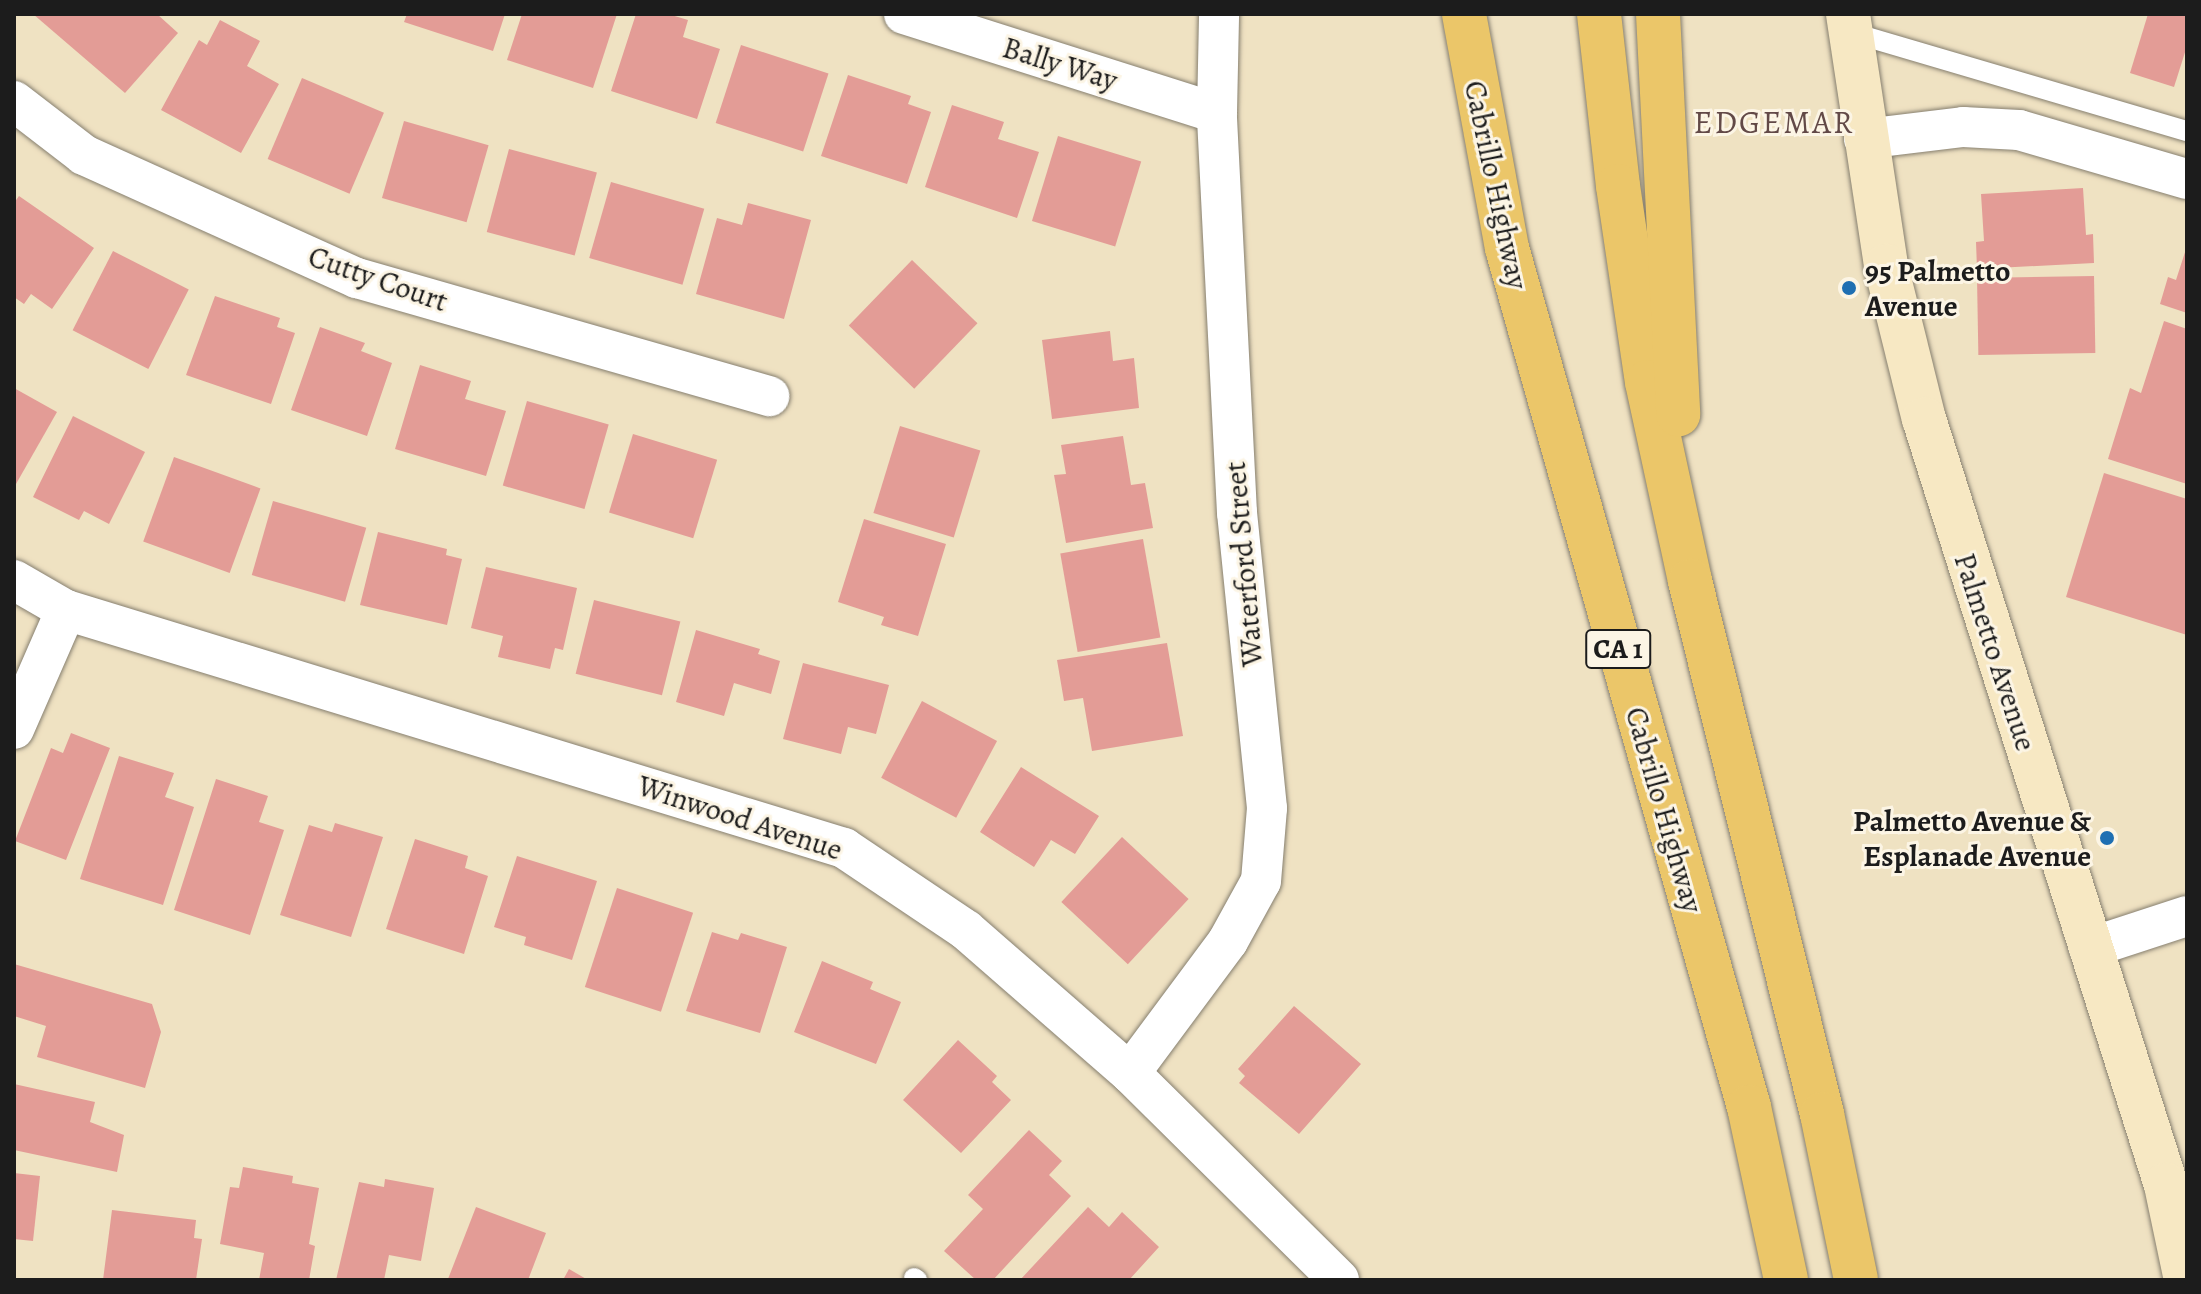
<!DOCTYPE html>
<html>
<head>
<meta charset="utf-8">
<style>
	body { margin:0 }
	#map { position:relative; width:2201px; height:1294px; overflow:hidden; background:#efe2c2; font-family:Alegreya,serif }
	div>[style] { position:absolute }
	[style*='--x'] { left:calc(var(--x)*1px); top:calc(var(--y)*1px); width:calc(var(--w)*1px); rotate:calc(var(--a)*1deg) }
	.building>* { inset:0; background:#e39c96; transform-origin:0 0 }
	.roads { filter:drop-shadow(0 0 2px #867f6f) drop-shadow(0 0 2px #867f6f) }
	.lane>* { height:20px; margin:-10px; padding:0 10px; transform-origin:10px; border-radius:10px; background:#fff }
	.street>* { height:40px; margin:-20px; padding:0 20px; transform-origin:20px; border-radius:20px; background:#fff }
	.secondary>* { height:44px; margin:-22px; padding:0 22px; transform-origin:22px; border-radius:22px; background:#f7e8c3 }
	.highway>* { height:44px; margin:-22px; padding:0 22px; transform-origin:22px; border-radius:22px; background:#ebc669 }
	.dots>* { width:22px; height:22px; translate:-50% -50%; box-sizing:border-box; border:4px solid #fcf5e5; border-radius:50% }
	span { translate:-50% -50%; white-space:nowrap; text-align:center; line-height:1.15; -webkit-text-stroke:6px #fcf5e5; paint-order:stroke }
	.shield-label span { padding:2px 6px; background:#fcf5e5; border:2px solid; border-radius:6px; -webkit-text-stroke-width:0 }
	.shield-label { font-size:28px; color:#1c1c1c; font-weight:700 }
	.street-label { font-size:30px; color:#1c1c1c }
	.poi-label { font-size:30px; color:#1c1c1c; font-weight:700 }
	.left { translate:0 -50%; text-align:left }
	.right { translate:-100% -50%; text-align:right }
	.neighbourhood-label { font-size:32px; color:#624947; letter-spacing:2px }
	.frame { position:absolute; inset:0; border:16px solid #1c1c1c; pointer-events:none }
</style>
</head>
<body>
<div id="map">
	<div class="building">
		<i style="clip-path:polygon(33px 14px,157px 14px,178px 33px,125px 93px)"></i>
		<i style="clip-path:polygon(407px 14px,505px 14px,493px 51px,404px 22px)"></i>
		<i style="clip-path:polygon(522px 14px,617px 14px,593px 88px,507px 60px)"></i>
		<i style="clip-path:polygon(636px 14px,668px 14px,688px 20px,683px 37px,720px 49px,697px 119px,611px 91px)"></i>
		<i style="clip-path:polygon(2148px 14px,2187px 14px,2187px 46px,2174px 87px,2130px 73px)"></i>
		<i style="clip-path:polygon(220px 20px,260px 41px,247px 66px,279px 84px,241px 153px,161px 110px,199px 40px,207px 45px)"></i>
		<i style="left:741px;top:45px;width:92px;height:82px;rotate:18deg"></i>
		<i style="clip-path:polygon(848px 75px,911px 96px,908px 104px,931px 112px,907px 184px,821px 156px)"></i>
		<i style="left:302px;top:78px;width:89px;height:88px;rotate:23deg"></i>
		<i style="clip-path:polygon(952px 105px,1004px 122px,998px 139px,1039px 152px,1017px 218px,925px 187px)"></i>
		<i style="left:404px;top:121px;width:88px;height:80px;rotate:16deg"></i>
		<i style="left:1058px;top:136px;width:87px;height:89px;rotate:17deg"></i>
		<i style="left:509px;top:149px;width:91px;height:86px;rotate:15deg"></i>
		<i style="left:611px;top:182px;width:97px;height:79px;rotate:16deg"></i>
		<i style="clip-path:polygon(2083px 188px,2086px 235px,2093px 234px,2094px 263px,1977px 269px,1976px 242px,1984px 241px,1981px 194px)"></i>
		<i style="clip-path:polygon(19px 196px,94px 248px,52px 309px,31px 294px,24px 304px,14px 297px,14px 203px)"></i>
		<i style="clip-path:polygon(748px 203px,811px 220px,784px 319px,696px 294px,717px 218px,742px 225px)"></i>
		<i style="clip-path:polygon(2187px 246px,2187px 313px,2160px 304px,2168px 277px,2176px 280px)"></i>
		<i style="left:113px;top:251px;width:85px;height:89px;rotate:27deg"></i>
		<i style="left:912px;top:260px;width:91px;height:91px;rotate:44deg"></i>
		<i style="left:2094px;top:276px;width:77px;height:117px;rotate:89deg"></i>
		<i style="clip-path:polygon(215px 296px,280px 318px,277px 327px,295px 333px,271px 404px,186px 375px)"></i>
		<i style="clip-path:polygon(2164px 321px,2187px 329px,2187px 484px,2108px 459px,2130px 388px,2141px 393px)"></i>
		<i style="clip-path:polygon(320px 327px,365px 343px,361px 351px,392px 363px,367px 436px,291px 410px)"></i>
		<i style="clip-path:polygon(1110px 331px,1113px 361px,1134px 358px,1139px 408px,1052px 419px,1042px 340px)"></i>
		<i style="clip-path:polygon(420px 365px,471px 381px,465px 399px,506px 411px,486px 476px,395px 449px)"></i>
		<i style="clip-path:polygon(14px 388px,57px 412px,16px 484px,14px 483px)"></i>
		<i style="left:527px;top:401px;width:85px;height:88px;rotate:16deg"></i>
		<i style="clip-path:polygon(73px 416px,145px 452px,109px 524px,84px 511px,79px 520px,33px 497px)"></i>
		<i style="left:900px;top:426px;width:84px;height:91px;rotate:17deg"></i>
		<i style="left:633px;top:434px;width:88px;height:82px;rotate:17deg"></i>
		<i style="clip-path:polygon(1123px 436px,1131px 485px,1145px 483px,1153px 528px,1066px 543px,1054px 475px,1066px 474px,1061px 445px)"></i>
		<i style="left:174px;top:457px;width:92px;height:90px;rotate:20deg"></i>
		<i style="clip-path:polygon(2104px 473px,2187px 499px,2187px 635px,2066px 597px)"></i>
		<i style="left:273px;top:501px;width:97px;height:77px;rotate:16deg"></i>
		<i style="clip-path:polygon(864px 519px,946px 544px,918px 636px,881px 625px,884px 617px,838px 602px)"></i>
		<i style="clip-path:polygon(378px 532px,447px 549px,446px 555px,462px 559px,447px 625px,360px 605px)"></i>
		<i style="left:1143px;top:539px;width:100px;height:84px;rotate:80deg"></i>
		<i style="clip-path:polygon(486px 567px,577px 588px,563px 650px,555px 648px,550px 669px,498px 657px,503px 636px,471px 628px)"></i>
		<i style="left:594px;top:600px;width:89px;height:76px;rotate:14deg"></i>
		<i style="clip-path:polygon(696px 630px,760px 649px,758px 654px,780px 661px,771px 694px,734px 683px,724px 716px,676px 702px)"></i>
		<i style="clip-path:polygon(1167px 643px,1183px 736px,1092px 751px,1083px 698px,1064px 701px,1057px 660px)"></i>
		<i style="clip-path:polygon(803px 663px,889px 685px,876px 734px,848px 727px,841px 754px,783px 739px)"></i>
		<i style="left:922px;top:701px;width:85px;height:87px;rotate:28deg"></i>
		<i style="clip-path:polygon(71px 733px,110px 748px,66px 860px,15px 841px,51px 748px,63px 753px)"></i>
		<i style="clip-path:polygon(119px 756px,174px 773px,165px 797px,194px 807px,163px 905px,80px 879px)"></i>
		<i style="clip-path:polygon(1021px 767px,1099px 816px,1075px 854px,1051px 840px,1034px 867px,980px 832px)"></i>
		<i style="clip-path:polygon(216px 779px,268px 796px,259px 822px,284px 830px,250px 935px,174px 910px)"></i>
		<i style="clip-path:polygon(335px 823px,383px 837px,351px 937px,280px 915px,309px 825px,332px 832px)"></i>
		<i style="left:1122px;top:837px;width:91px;height:89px;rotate:43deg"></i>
		<i style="clip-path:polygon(415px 839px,468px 856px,465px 868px,488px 876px,464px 954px,386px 929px)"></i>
		<i style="clip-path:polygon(517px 856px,597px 881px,572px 960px,524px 945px,526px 937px,494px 927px)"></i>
		<i style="left:617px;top:888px;width:80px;height:104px;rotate:18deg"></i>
		<i style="clip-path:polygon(712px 932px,738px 940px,741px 933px,787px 947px,760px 1033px,686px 1011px)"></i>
		<i style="clip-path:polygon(822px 961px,873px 982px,870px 989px,901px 1002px,876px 1064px,794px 1032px)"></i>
		<i style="clip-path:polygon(14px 964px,152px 1004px,161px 1032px,145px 1088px,37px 1057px,46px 1026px,14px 1016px)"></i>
		<i style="clip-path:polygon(1294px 1006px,1361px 1064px,1299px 1134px,1239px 1083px,1245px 1076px,1238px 1069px)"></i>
		<i style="clip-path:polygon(958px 1040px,997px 1076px,992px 1082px,1011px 1100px,961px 1153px,903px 1100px)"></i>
		<i style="clip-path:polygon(14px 1084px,95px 1102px,90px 1122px,124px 1135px,117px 1172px,14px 1150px)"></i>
		<i style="clip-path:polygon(1029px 1130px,1062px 1161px,1049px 1175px,1071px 1196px,993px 1280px,976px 1280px,944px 1251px,983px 1209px,968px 1195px)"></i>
		<i style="clip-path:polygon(243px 1167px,293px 1176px,292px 1183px,319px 1188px,309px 1244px,315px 1246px,309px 1280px,259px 1280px,264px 1253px,220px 1244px,230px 1187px,239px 1188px)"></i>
		<i style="clip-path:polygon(14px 1173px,40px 1176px,33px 1241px,14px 1239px)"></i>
		<i style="clip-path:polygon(385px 1179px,434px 1188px,421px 1261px,389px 1255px,384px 1280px,336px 1280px,359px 1182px,384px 1187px)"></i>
		<i style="clip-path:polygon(476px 1207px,546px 1233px,528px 1280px,448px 1279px)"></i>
		<i style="clip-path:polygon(1088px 1207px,1109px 1227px,1122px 1212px,1159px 1247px,1129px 1280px,1020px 1280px)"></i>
		<i style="clip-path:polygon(112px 1210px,196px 1220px,194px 1238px,202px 1239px,196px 1280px,103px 1280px)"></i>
		<i style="clip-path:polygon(569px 1269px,588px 1280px,563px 1280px)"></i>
	</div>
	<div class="roads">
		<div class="lane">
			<i style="--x:1850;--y:32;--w:351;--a:16.4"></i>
			<i style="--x:914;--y:1278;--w:4;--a:34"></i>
		</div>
		<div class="street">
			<i style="--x:904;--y:14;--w:328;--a:17.6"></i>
			<i style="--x:14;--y:101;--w:88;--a:37.6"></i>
			<i style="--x:84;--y:155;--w:299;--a:24.3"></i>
			<i style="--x:357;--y:278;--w:429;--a:16"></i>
			<i style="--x:1864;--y:139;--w:100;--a:-6.9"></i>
			<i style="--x:1963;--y:127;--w:56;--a:3.1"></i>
			<i style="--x:2019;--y:130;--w:175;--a:16.3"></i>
			<i style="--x:14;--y:580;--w:60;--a:30"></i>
			<i style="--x:66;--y:610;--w:814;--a:17.01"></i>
			<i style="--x:844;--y:848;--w:147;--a:33.9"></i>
			<i style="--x:966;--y:930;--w:218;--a:41.1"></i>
			<i style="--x:1130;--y:1073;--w:294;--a:44.7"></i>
			<i style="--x:14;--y:729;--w:130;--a:-66.4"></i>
			<i style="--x:2089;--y:948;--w:103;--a:-18.1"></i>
			<i style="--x:1130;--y:1073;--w:164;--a:-53.4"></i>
			<i style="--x:1228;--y:941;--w:68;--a:-61.2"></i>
			<i style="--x:1261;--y:881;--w:73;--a:-85.3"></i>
			<i style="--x:1267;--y:808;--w:297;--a:-95.8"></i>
			<i style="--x:1237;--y:513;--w:400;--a:-92.9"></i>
			<i style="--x:1217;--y:113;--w:99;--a:-88.8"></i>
		</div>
		<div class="secondary">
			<i style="--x:1848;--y:14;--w:255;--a:81.4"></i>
			<i style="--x:1886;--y:266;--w:158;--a:76.1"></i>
			<i style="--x:1924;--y:419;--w:803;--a:72.47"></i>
			<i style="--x:2166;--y:1185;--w:97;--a:78.1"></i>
		</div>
		<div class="highway">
			<i style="--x:1464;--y:14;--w:238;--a:79.6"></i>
			<i style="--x:1507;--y:248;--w:892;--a:74.27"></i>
			<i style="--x:1749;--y:1107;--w:177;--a:77.9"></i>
			<i style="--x:1599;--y:14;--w:173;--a:83.7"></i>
			<i style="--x:1618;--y:186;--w:198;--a:81.6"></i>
			<i style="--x:1647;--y:382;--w:204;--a:77.8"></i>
			<i style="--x:1690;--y:581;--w:549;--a:76.09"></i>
			<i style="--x:1822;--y:1114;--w:169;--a:78.4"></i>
			<i style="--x:1658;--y:14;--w:401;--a:87.1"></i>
		</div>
	</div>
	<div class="dots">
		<i style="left:1849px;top:288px;background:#1f6fb2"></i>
		<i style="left:2107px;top:838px;background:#1f6fb2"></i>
	</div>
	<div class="shield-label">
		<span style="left:1618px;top:649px">CA 1</span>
	</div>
	<div class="street-label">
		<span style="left:1060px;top:64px;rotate:17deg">Bally Way</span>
		<span style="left:1496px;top:185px;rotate:78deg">Cabrillo Highway</span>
		<span style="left:378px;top:279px;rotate:19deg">Cutty Court</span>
		<span style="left:1244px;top:564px;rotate:-95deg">Waterford Street</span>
		<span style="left:1995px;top:652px;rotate:72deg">Palmetto Avenue</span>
		<span style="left:1664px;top:810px;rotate:74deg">Cabrillo Highway</span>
		<span style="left:740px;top:818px;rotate:18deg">Winwood Avenue</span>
	</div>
	<div class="poi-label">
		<span class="left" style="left:1865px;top:288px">95 Palmetto<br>Avenue</span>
		<span class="right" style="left:2091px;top:838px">Palmetto Avenue &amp;<br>Esplanade Avenue</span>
	</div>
	<div class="neighbourhood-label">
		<span style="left:1774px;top:122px">EDGEMAR</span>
	</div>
	<div class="frame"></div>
</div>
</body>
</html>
